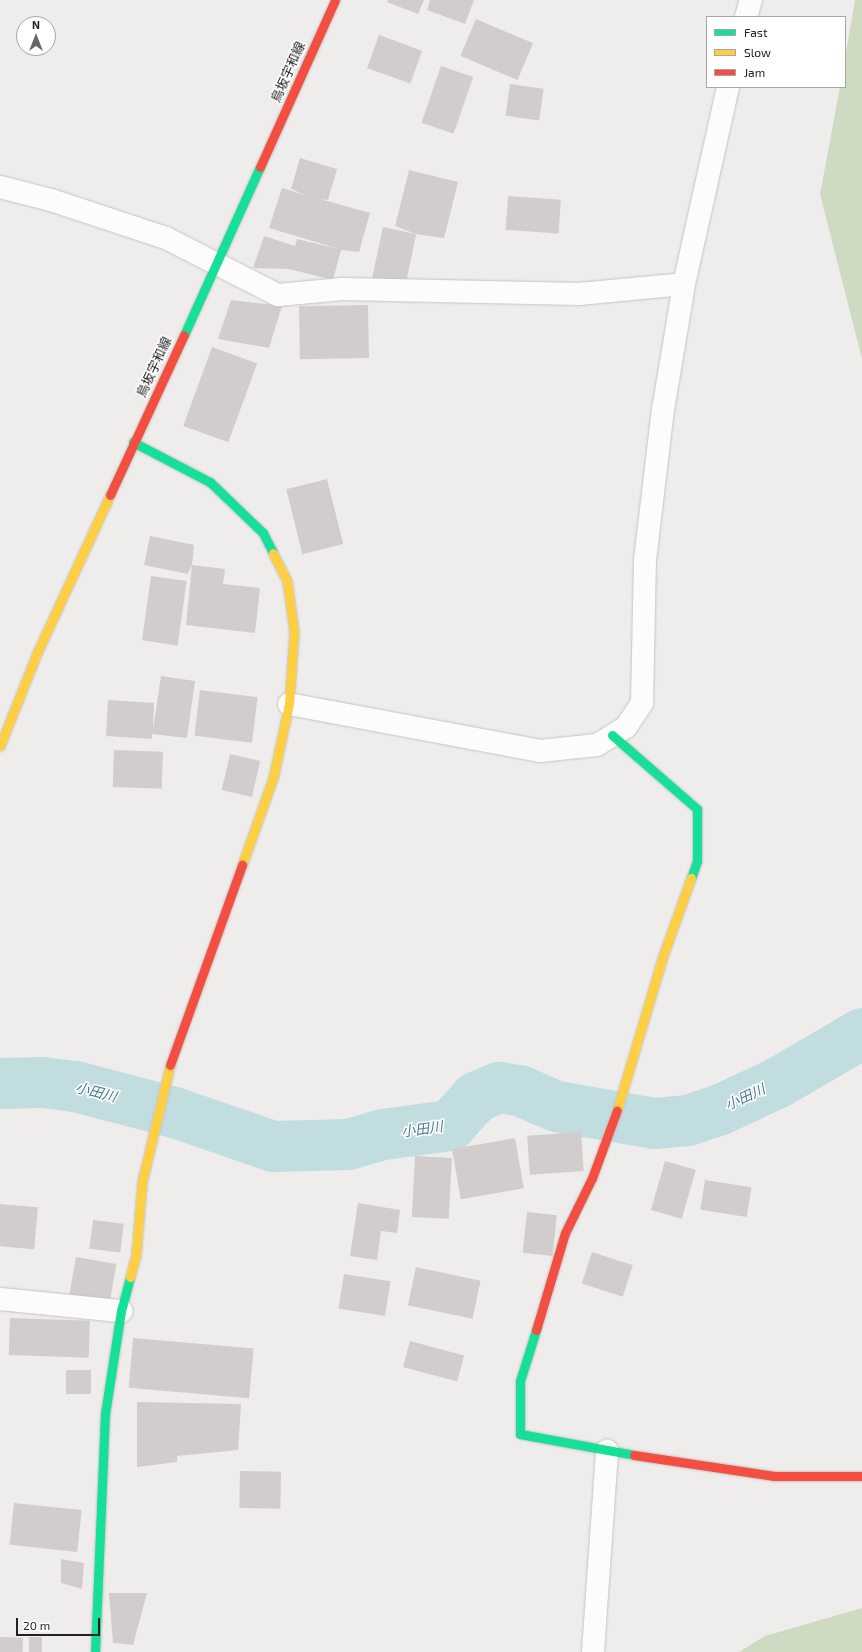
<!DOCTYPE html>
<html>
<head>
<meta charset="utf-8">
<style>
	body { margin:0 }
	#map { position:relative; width:862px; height:1652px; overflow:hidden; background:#efedeb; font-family:"Exo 2","Noto Sans JP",sans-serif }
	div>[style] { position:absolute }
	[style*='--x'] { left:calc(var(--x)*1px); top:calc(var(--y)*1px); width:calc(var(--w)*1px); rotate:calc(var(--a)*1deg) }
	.forest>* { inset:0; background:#cedbc2 }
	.river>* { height:51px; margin:-25.5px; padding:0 25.5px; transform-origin:25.5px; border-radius:25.5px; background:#c1dde0 }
	.building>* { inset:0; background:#d0cdcc; transform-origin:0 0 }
	.roads { filter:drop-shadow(0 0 1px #c5c4c3) drop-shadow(0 0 1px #c5c4c3) }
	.street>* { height:22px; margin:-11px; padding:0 11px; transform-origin:11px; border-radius:11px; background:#fdfcfc }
	.fast>* { height:9px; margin:-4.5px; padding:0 4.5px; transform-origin:4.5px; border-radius:4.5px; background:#16e098 }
	.slow>* { height:9px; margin:-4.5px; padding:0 4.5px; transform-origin:4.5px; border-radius:4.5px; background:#ffcf43 }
	.jam>* { height:9px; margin:-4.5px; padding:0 4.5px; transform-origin:4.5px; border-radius:4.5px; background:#f24e42 }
	span { translate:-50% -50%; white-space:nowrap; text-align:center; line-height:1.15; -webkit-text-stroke:3px #fff; paint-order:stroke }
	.street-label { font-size:13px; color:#212121 }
	.water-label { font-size:14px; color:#4a7894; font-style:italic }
	.legend { position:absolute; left:706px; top:16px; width:140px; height:72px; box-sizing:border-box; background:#fff; border:1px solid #a6a6a6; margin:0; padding:5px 7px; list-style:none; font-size:12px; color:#212121 }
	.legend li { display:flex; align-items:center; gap:8px; height:20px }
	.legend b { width:20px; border:1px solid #a6a6a6 }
	.north { position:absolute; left:16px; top:16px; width:40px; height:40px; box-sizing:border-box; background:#fff; border:1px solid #a6a6a6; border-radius:50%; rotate:0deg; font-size:11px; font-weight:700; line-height:16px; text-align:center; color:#212121 }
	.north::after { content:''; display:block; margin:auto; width:14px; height:18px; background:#696868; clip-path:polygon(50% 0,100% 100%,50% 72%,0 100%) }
	.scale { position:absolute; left:16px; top:1618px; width:84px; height:18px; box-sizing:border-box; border:2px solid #212121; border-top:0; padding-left:5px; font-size:12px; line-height:14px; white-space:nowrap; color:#212121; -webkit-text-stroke:3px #fff; paint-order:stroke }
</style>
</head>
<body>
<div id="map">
	<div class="forest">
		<i style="clip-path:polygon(855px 0,862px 0,862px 359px,820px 194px,840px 87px,845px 87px,845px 58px)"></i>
		<i style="clip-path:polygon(862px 1608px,862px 1652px,739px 1652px,765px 1636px)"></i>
	</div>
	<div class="river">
		<i style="--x:0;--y:1083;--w:42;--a:-1.4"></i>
		<i style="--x:42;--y:1082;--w:33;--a:7"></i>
		<i style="--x:75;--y:1086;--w:102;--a:14.7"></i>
		<i style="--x:174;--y:1112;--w:105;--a:19"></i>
		<i style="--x:273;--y:1146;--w:75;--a:-1.5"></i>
		<i style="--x:348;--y:1144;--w:36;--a:-16"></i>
		<i style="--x:383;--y:1134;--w:68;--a:-7.7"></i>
		<i style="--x:450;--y:1125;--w:38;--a:-48"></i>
		<i style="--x:475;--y:1097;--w:26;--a:-23"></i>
		<i style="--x:499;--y:1087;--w:20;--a:9"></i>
		<i style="--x:519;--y:1090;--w:40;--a:23.4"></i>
		<i style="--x:556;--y:1106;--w:99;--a:9.8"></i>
		<i style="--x:654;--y:1123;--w:33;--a:-5"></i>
		<i style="--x:687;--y:1120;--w:33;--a:-18"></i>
		<i style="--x:718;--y:1110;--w:66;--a:-25"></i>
		<i style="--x:778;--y:1082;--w:97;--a:-30.3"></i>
	</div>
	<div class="building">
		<i style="clip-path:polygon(388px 0,424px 0,418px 14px,387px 2px)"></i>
		<i style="clip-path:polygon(430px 0,474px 0,465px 24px,427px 10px)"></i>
		<i style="left:476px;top:19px;width:62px;height:40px;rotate:23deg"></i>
		<i style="left:379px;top:35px;width:46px;height:35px;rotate:20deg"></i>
		<i style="left:441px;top:66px;width:34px;height:60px;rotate:19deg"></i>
		<i style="left:510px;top:84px;width:34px;height:32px;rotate:8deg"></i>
		<i style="clip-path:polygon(300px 158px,337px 169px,328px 200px,320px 199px,370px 213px,359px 252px,341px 250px,333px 280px,289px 269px,253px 268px,264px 236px,295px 246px,297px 239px,339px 249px,269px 228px,282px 188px,308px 196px,291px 189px)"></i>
		<i style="clip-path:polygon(409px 170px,458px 182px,444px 238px,416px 234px,395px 226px)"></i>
		<i style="left:508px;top:196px;width:53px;height:34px;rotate:4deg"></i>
		<i style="left:383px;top:227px;width:34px;height:52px;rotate:12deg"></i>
		<i style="clip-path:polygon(231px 300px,282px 306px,269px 348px,218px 339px)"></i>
		<i style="left:368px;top:305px;width:53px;height:69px;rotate:89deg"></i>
		<i style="left:212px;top:347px;width:48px;height:84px;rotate:20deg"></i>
		<i style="left:327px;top:479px;width:67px;height:42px;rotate:76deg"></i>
		<i style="clip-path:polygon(150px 536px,194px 545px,192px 565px,188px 574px,144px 565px)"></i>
		<i style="clip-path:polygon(192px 565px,225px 569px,223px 584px,260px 588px,255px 633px,186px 625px)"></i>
		<i style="left:151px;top:576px;width:36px;height:65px;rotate:8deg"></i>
		<i style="clip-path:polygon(161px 676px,195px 681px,187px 738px,152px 734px,152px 739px,106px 736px,108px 700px,154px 703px,153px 730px)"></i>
		<i style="left:200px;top:690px;width:58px;height:46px;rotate:7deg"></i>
		<i style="left:114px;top:750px;width:49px;height:37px;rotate:2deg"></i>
		<i style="left:230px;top:754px;width:31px;height:37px;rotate:13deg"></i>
		<i style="left:581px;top:1132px;width:39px;height:54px;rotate:86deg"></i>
		<i style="left:515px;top:1138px;width:51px;height:64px;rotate:80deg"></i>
		<i style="left:415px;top:1156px;width:37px;height:61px;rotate:3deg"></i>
		<i style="left:665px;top:1161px;width:32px;height:51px;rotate:16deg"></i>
		<i style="left:705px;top:1180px;width:47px;height:30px;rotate:9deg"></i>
		<i style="clip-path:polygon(358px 1203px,400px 1210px,397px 1233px,381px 1231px,377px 1260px,350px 1256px)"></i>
		<i style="left:0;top:1204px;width:38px;height:42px;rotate:5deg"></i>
		<i style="left:527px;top:1212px;width:30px;height:41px;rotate:6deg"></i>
		<i style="left:93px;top:1220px;width:31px;height:29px;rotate:7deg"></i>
		<i style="left:592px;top:1252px;width:43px;height:33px;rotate:18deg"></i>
		<i style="left:76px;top:1257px;width:41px;height:38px;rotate:10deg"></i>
		<i style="left:416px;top:1267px;width:66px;height:39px;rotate:12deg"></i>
		<i style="left:344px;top:1274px;width:47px;height:35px;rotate:9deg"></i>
		<i style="left:10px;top:1318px;width:80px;height:37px;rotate:2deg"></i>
		<i style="left:133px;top:1338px;width:121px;height:50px;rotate:5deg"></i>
		<i style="left:410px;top:1341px;width:56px;height:27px;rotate:15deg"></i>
		<i style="left:66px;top:1370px;width:25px;height:24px"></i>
		<i style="clip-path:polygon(137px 1402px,241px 1404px,238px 1450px,177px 1456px,177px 1462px,137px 1467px)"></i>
		<i style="left:240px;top:1471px;width:41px;height:37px;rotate:1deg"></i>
		<i style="left:14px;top:1503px;width:68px;height:42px;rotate:6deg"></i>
		<i style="clip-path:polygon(61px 1559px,84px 1563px,82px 1589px,61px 1583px)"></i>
		<i style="clip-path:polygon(109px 1593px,147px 1593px,133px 1645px,113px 1643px)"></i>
		<i style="left:0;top:1637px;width:23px;height:15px;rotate:2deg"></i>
		<i style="left:29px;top:1637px;width:13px;height:15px"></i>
	</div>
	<div class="roads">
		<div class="street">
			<i style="--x:746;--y:17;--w:18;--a:-74"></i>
			<i style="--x:0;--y:187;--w:53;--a:14.3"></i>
			<i style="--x:51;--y:200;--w:121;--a:18.3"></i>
			<i style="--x:166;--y:238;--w:126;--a:27"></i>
			<i style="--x:278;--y:295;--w:65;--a:-5.3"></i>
			<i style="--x:343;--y:289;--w:236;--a:1.2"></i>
			<i style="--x:579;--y:294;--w:105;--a:-5.4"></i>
			<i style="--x:289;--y:704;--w:255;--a:10.6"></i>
			<i style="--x:540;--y:751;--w:57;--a:-6"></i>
			<i style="--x:597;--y:745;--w:34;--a:-32"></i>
			<i style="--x:626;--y:727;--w:29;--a:-56"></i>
			<i style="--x:642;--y:703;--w:143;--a:-88.8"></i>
			<i style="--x:645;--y:560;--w:151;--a:-83.2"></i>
			<i style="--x:663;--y:410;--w:128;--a:-80.5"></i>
			<i style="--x:684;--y:284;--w:202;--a:-77.4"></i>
			<i style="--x:0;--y:1299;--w:122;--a:5.7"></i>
			<i style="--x:593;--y:1652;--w:202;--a:-86"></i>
		</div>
		<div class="fast">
			<i style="--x:184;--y:335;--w:184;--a:-65.7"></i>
			<i style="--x:133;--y:442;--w:87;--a:27.5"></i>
			<i style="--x:210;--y:482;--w:74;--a:43.9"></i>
			<i style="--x:263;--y:533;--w:22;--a:63"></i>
			<i style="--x:612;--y:735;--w:113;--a:41"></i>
			<i style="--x:697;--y:809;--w:52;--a:90"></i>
			<i style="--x:697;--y:861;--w:18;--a:109"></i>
			<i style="--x:536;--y:1330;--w:53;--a:107.4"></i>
			<i style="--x:520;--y:1381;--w:53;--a:90"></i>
			<i style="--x:520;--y:1434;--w:116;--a:10.4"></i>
			<i style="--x:95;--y:1652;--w:238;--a:-87.6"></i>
			<i style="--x:105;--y:1414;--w:104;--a:-81.2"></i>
			<i style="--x:121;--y:1311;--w:35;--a:-75"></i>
		</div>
		<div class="slow">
			<i style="--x:0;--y:746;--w:100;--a:-68.3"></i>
			<i style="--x:37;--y:653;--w:174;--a:-65.2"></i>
			<i style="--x:242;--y:865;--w:92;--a:-70.4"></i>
			<i style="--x:273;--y:778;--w:76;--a:-77.8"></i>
			<i style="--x:289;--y:704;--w:72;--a:-86"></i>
			<i style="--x:294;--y:632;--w:51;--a:-97.8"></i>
			<i style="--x:287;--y:581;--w:31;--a:-117"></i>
			<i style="--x:617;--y:1110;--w:161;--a:-73.4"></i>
			<i style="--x:663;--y:956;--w:83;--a:-70.3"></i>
			<i style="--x:130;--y:1277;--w:24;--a:-75"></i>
			<i style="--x:136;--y:1254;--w:72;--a:-85.2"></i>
			<i style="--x:142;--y:1182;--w:120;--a:-76.5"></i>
		</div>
		<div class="jam">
			<i style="--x:260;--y:167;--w:183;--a:-65.8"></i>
			<i style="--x:110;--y:495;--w:176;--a:-65.2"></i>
			<i style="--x:170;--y:1065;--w:213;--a:-70.2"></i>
			<i style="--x:536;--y:1330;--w:101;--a:-73.4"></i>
			<i style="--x:565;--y:1233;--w:61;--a:-63.9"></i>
			<i style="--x:592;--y:1178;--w:72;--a:-69.8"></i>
			<i style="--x:634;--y:1455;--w:142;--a:8.5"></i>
			<i style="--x:774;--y:1476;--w:88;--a:0"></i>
		</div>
	</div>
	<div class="street-label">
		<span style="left:288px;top:72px;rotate:-66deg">鳥坂宇和線</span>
		<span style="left:154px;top:367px;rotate:-65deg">鳥坂宇和線</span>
	</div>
	<div class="water-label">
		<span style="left:96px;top:1092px;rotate:14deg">小田川</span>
		<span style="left:745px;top:1097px;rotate:-25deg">小田川</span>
		<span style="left:422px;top:1129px;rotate:-8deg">小田川</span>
	</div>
	<ul class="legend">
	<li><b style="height:5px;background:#16e098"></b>Fast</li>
	<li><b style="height:5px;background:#ffcf43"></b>Slow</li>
	<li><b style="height:5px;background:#f24e42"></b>Jam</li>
	</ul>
	<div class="north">N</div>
	<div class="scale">20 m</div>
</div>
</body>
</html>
